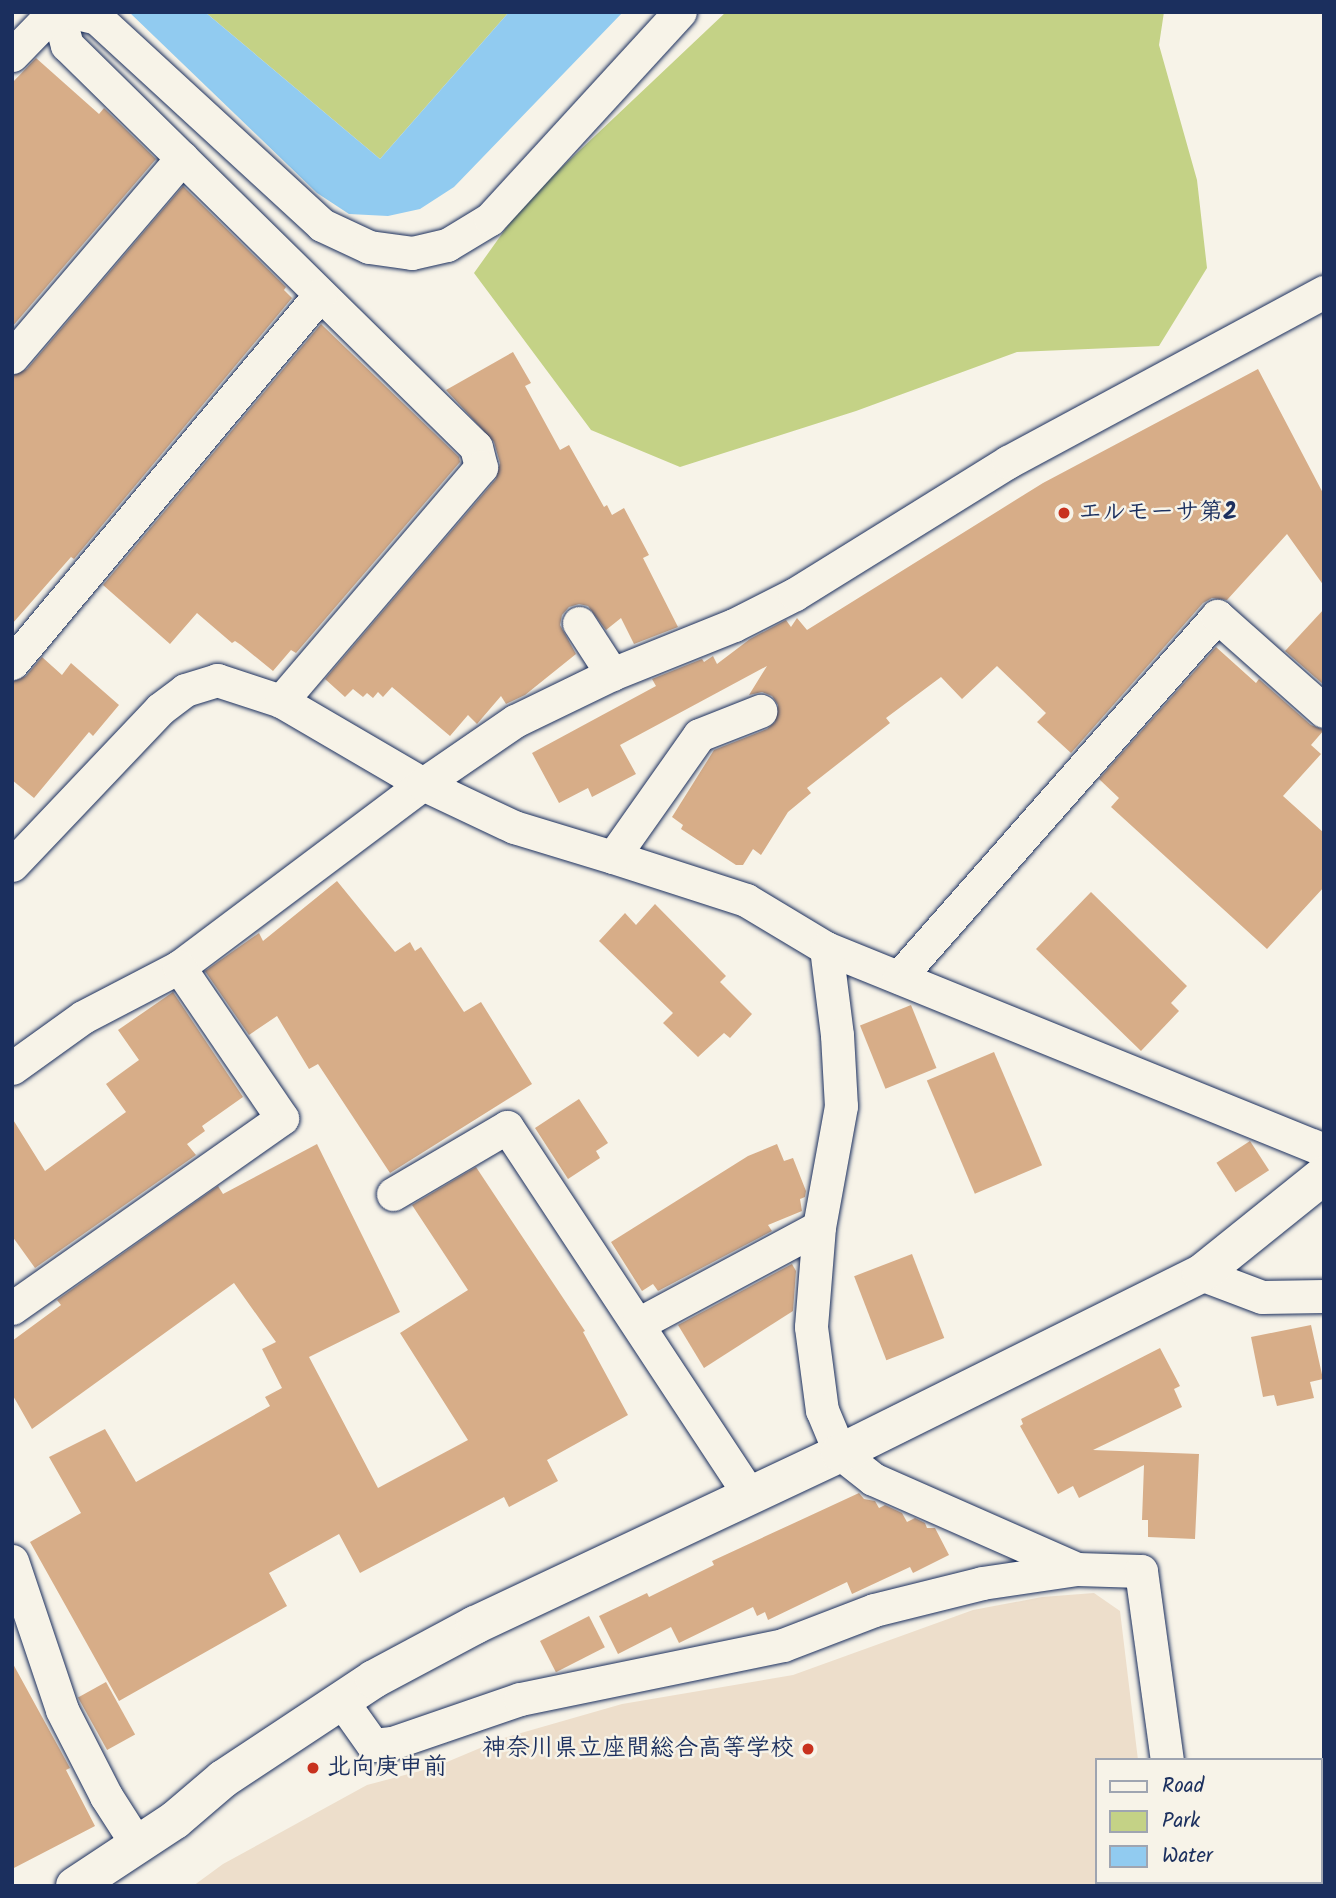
<!DOCTYPE html>
<html>
<head>
<meta charset="utf-8">
<style>
	body { margin:0 }
	#map { position:relative; width:1336px; height:1898px; overflow:hidden; background:#f7f3e8; font-family:Kalam,"Klee One",sans-serif }
	div>[style] { position:absolute }
	[style*='--x'] { left:calc(var(--x)*1px); top:calc(var(--y)*1px); width:calc(var(--w)*1px); rotate:calc(var(--a)*1deg) }
	.built>* { inset:0; background:#eddecb }
	.green>* { inset:0; background:#c4d286 }
	.water>* { inset:0; background:#91cbf0 }
	.building>* { inset:0; background:#d7ad88; transform-origin:0 0 }
	.roads { filter:drop-shadow(0 0 2px #1b2f5e) drop-shadow(0 0 2px #1b2f5e) }
	.minor>* { height:33px; margin:-16.5px; padding:0 16.5px; transform-origin:16.5px; border-radius:16.5px; background:#f7f3e8 }
	.tertiary>* { height:38px; margin:-19px; padding:0 19px; transform-origin:19px; border-radius:19px; background:#f7f3e8 }
	.dots>* { width:19px; height:19px; translate:-50% -50%; box-sizing:border-box; border:4px solid #f7f3e8; border-radius:50% }
	span { translate:-50% -50%; white-space:nowrap; text-align:center; line-height:1.15; -webkit-text-stroke:5px #f7f3e8; paint-order:stroke }
	.poi-label { font-size:24px; color:#1b2f5e; font-weight:700 }
	.left { translate:0 -50%; text-align:left }
	.right { translate:-100% -50%; text-align:right }
	.frame { position:absolute; inset:0; border:14px solid #1b2f5e; pointer-events:none }
	.legend { position:absolute; left:1095px; top:1758px; width:228px; height:126px; box-sizing:border-box; background:#f7f3e8; border:2px solid #9fa5b1; margin:0; padding:9px 12px; list-style:none; font-size:21px; color:#1b2f5e }
	.legend li { display:flex; align-items:center; gap:14px; height:35px }
	.legend b { width:35px; border:2px solid #9fa5b1 }
</style>
</head>
<body>
<div id="map">
	<div class="built">
		<i style="clip-path:polygon(1094px 1593px,1120px 1611px,1138px 1760px,1096px 1760px,1096px 1882px,1156px 1882px,1157px 1886px,193px 1886px,223px 1864px,367px 1785px,435px 1767px,504px 1738px,622px 1704px,793px 1675px,973px 1610px,1042px 1597px)"></i>
	</div>
	<div class="green">
		<i style="clip-path:polygon(205px 12px,509px 12px,380px 159px)"></i>
		<i style="clip-path:polygon(726px 12px,1164px 12px,1159px 45px,1197px 180px,1207px 268px,1159px 346px,1017px 352px,856px 411px,680px 467px,591px 430px,474px 273px,524px 203px)"></i>
	</div>
	<div class="water">
		<i style="clip-path:polygon(129px 12px,205px 12px,380px 159px,509px 12px,623px 12px,454px 187px,420px 209px,388px 216px,349px 214px,317px 193px)"></i>
	</div>
	<div class="building">
		<i style="clip-path:polygon(36px 58px,99px 114px,104px 108px,156px 159px,12px 327px,12px 83px)"></i>
		<i style="clip-path:polygon(183px 186px,286px 287px,284px 290px,292px 298px,74px 559px,71px 557px,12px 624px,12px 376px,27px 369px)"></i>
		<i style="clip-path:polygon(321px 324px,459px 457px,460px 462px,296px 653px,291px 650px,273px 671px,241px 645px,235px 641px,232px 643px,197px 613px,170px 644px,103px 585px)"></i>
		<i style="clip-path:polygon(513px 352px,531px 383px,525px 386px,560px 450px,569px 445px,604px 507px,607px 505px,612px 515px,624px 508px,649px 555px,643px 558px,678px 627px,634px 644px,621px 618px,606px 630px,588px 606px,579px 604px,569px 607px,562px 615px,560px 625px,576px 654px,525px 695px,506px 704px,501px 696px,477px 724px,468px 715px,450px 736px,392px 687px,383px 697px,378px 692px,373px 698px,367px 693px,363px 697px,353px 689px,345px 697px,325px 679px,496px 479px,500px 463px,494px 442px,446px 390px)"></i>
		<i style="clip-path:polygon(1258px 369px,1324px 495px,1324px 586px,1287px 534px,1227px 600px,1212px 598px,1203px 603px,1071px 753px,1037px 722px,1046px 713px,997px 666px,962px 699px,941px 677px,886px 718px,890px 723px,807px 788px,811px 793px,788px 812px,761px 855px,753px 849px,743px 865px,736px 865px,681px 829px,683px 825px,672px 817px,714px 750px,767px 729px,775px 722px,778px 705px,772px 696px,762px 692px,749px 695px,767px 666px,620px 745px,636px 774px,592px 797px,588px 788px,559px 803px,532px 753px,656px 686px,652px 679px,702px 659px,704px 662px,713px 656px,717px 664px,750px 639px,786px 620px,791px 627px,797px 618px,807px 630px,1043px 483px)"></i>
		<i style="clip-path:polygon(1324px 609px,1324px 685px,1285px 651px)"></i>
		<i style="clip-path:polygon(1216px 647px,1256px 683px,1259px 679px,1311px 725px,1324px 730px,1311px 745px,1321px 754px,1283px 796px,1324px 833px,1324px 887px,1267px 949px,1111px 807px,1119px 798px,1099px 779px)"></i>
		<i style="clip-path:polygon(42px 657px,62px 675px,71px 663px,119px 705px,93px 736px,89px 732px,34px 798px,12px 780px,12px 682px,26px 676px)"></i>
		<i style="clip-path:polygon(337px 881px,395px 952px,410px 942px,415px 951px,421px 947px,464px 1012px,481px 1002px,532px 1084px,390px 1173px,318px 1064px,309px 1069px,277px 1016px,249px 1035px,205px 971px,259px 933px,263px 941px)"></i>
		<i style="clip-path:polygon(1091px 892px,1187px 986px,1171px 1003px,1179px 1011px,1141px 1051px,1036px 949px)"></i>
		<i style="clip-path:polygon(655px 904px,726px 976px,720px 982px,752px 1014px,730px 1038px,724px 1033px,698px 1057px,663px 1023px,673px 1013px,599px 941px,625px 913px,636px 925px)"></i>
		<i style="clip-path:polygon(173px 992px,243px 1097px,202px 1126px,205px 1131px,187px 1144px,196px 1155px,35px 1268px,12px 1236px,12px 1118px,45px 1171px,126px 1112px,106px 1084px,139px 1060px,118px 1030px)"></i>
		<i style="left:911px;top:1005px;width:68px;height:55px;rotate:68deg"></i>
		<i style="left:994px;top:1052px;width:123px;height:73px;rotate:67deg"></i>
		<i style="clip-path:polygon(579px 1099px,608px 1143px,596px 1151px,600px 1158px,568px 1179px,535px 1128px)"></i>
		<i style="left:1250px;top:1141px;width:35px;height:40px;rotate:57deg"></i>
		<i style="clip-path:polygon(317px 1144px,400px 1312px,309px 1357px,378px 1488px,468px 1440px,400px 1333px,468px 1290px,412px 1205px,476px 1167px,585px 1331px,583px 1332px,628px 1415px,547px 1460px,558px 1481px,509px 1507px,504px 1497px,360px 1573px,339px 1534px,269px 1573px,287px 1606px,119px 1701px,30px 1542px,81px 1513px,49px 1457px,105px 1429px,136px 1482px,270px 1406px,265px 1397px,282px 1388px,262px 1349px,276px 1342px,234px 1283px,32px 1429px,12px 1394px,12px 1341px,61px 1305px,57px 1300px,218px 1186px,223px 1194px)"></i>
		<i style="clip-path:polygon(777px 1144px,784px 1161px,793px 1158px,806px 1191px,805px 1197px,800px 1199px,802px 1211px,768px 1225px,772px 1231px,658px 1291px,653px 1284px,642px 1291px,611px 1242px,748px 1156px)"></i>
		<i style="left:912px;top:1254px;width:90px;height:62px;rotate:69deg"></i>
		<i style="clip-path:polygon(792px 1264px,796px 1271px,793px 1311px,704px 1368px,678px 1325px)"></i>
		<i style="clip-path:polygon(1311px 1325px,1323px 1379px,1310px 1382px,1314px 1398px,1277px 1406px,1274px 1395px,1263px 1397px,1251px 1337px)"></i>
		<i style="clip-path:polygon(1160px 1348px,1180px 1386px,1174px 1389px,1182px 1407px,1093px 1450px,1199px 1454px,1195px 1539px,1148px 1537px,1148px 1520px,1142px 1520px,1144px 1465px,1079px 1498px,1073px 1486px,1058px 1494px,1020px 1426px,1023px 1424px,1021px 1419px)"></i>
		<i style="clip-path:polygon(859px 1493px,864px 1499px,875px 1501px,879px 1508px,885px 1505px,902px 1513px,907px 1522px,915px 1518px,925px 1523px,927px 1528px,935px 1528px,949px 1555px,913px 1573px,910px 1567px,852px 1594px,847px 1582px,768px 1620px,765px 1612px,757px 1616px,753px 1607px,679px 1643px,671px 1627px,618px 1654px,599px 1616px,647px 1593px,649px 1597px,714px 1565px,712px 1561px)"></i>
		<i style="left:589px;top:1616px;width:35px;height:55px;rotate:63deg"></i>
		<i style="clip-path:polygon(12px 1662px,70px 1768px,66px 1770px,95px 1826px,12px 1869px)"></i>
		<i style="left:106px;top:1682px;width:60px;height:32px;rotate:61deg"></i>
	</div>
	<div class="roads">
		<div class="minor">
			<i style="--x:58;--y:12;--w:34;--a:75"></i>
			<i style="--x:67;--y:45;--w:573;--a:44.51"></i>
			<i style="--x:476;--y:447;--w:21;--a:76"></i>
			<i style="--x:481;--y:467;--w:308;--a:130.5"></i>
			<i style="--x:72;--y:12;--w:26;--a:13"></i>
			<i style="--x:97;--y:18;--w:306;--a:42.6"></i>
			<i style="--x:322;--y:225;--w:52;--a:25.1"></i>
			<i style="--x:369;--y:247;--w:43;--a:7.9"></i>
			<i style="--x:412;--y:253;--w:36;--a:-13"></i>
			<i style="--x:447;--y:245;--w:50;--a:-31.2"></i>
			<i style="--x:490;--y:219;--w:281;--a:-47.5"></i>
			<i style="--x:12;--y:55;--w:60;--a:-45.7"></i>
			<i style="--x:12;--y:357;--w:262;--a:-49.5"></i>
			<i style="--x:579;--y:623;--w:61;--a:57.1"></i>
			<i style="--x:12;--y:663;--w:480;--a:-50.1"></i>
			<i style="--x:613;--y:857;--w:140;--a:17.9"></i>
			<i style="--x:746;--y:900;--w:93;--a:31"></i>
			<i style="--x:826;--y:948;--w:537;--a:22.08"></i>
			<i style="--x:12;--y:865;--w:215;--a:-46.5"></i>
			<i style="--x:160;--y:709;--w:31;--a:-37"></i>
			<i style="--x:185;--y:690;--w:34;--a:-17"></i>
			<i style="--x:217;--y:680;--w:67;--a:18.2"></i>
			<i style="--x:281;--y:701;--w:164;--a:30.3"></i>
			<i style="--x:423;--y:784;--w:101;--a:25.3"></i>
			<i style="--x:514;--y:827;--w:103;--a:16.9"></i>
			<i style="--x:613;--y:857;--w:149;--a:-54.8"></i>
			<i style="--x:699;--y:735;--w:66;--a:-21.5"></i>
			<i style="--x:826;--y:948;--w:88;--a:82.8"></i>
			<i style="--x:837;--y:1035;--w:71;--a:86.8"></i>
			<i style="--x:841;--y:1106;--w:123;--a:100.3"></i>
			<i style="--x:819;--y:1227;--w:100;--a:94.6"></i>
			<i style="--x:811;--y:1327;--w:84;--a:82.5"></i>
			<i style="--x:822;--y:1410;--w:47;--a:67.3"></i>
			<i style="--x:840;--y:1453;--w:42;--a:38.2"></i>
			<i style="--x:873;--y:1479;--w:223;--a:23.8"></i>
			<i style="--x:899;--y:977;--w:481;--a:-48.6"></i>
			<i style="--x:1217;--y:616;--w:143;--a:41.6"></i>
			<i style="--x:12;--y:1068;--w:87;--a:-35.7"></i>
			<i style="--x:83;--y:1017;--w:108;--a:-27.5"></i>
			<i style="--x:179;--y:967;--w:305;--a:-36.9"></i>
			<i style="--x:423;--y:784;--w:112;--a:-34.4"></i>
			<i style="--x:515;--y:721;--w:108;--a:-25.9"></i>
			<i style="--x:612;--y:674;--w:131;--a:-21.9"></i>
			<i style="--x:734;--y:625;--w:68;--a:-26.9"></i>
			<i style="--x:795;--y:594;--w:251;--a:-31.8"></i>
			<i style="--x:1008;--y:462;--w:359;--a:-28.3"></i>
			<i style="--x:393;--y:1194;--w:132;--a:-30.4"></i>
			<i style="--x:507;--y:1127;--w:440;--a:56.6"></i>
			<i style="--x:1201;--y:1274;--w:65;--a:20.7"></i>
			<i style="--x:1262;--y:1297;--w:62;--a:-0.9"></i>
			<i style="--x:12;--y:1308;--w:330;--a:-35.1"></i>
			<i style="--x:282;--y:1118;--w:183;--a:-124.3"></i>
			<i style="--x:638;--y:1324;--w:205;--a:-28.2"></i>
			<i style="--x:12;--y:1561;--w:157;--a:71.4"></i>
			<i style="--x:62;--y:1710;--w:97;--a:62.9"></i>
			<i style="--x:106;--y:1796;--w:59;--a:57.4"></i>
			<i style="--x:341;--y:1700;--w:55;--a:54.6"></i>
			<i style="--x:373;--y:1745;--w:19;--a:-6"></i>
			<i style="--x:392;--y:1743;--w:135;--a:-19"></i>
			<i style="--x:520;--y:1699;--w:268;--a:-11.6"></i>
			<i style="--x:783;--y:1645;--w:97;--a:-21"></i>
			<i style="--x:874;--y:1610;--w:111;--a:-14"></i>
			<i style="--x:982;--y:1583;--w:96;--a:-8.4"></i>
			<i style="--x:1077;--y:1569;--w:64;--a:1.8"></i>
			<i style="--x:1141;--y:1571;--w:191;--a:82.2"></i>
			<i style="--x:1185;--y:1882;--w:4;--a:90"></i>
		</div>
		<div class="tertiary">
			<i style="--x:75;--y:1886;--w:120;--a:-33.4"></i>
			<i style="--x:175;--y:1820;--w:63;--a:-40.5"></i>
			<i style="--x:223;--y:1779;--w:181;--a:-33.5"></i>
			<i style="--x:374;--y:1679;--w:115;--a:-28.1"></i>
			<i style="--x:475;--y:1625;--w:403;--a:-25.2"></i>
			<i style="--x:840;--y:1453;--w:403;--a:-26.4"></i>
			<i style="--x:1201;--y:1274;--w:158;--a:-38.8"></i>
		</div>
	</div>
	<div class="dots">
		<i style="left:1064px;top:513px;background:#c8321e"></i>
		<i style="left:808px;top:1749px;background:#c8321e"></i>
		<i style="left:313px;top:1768px;background:#c8321e"></i>
	</div>
	<div class="poi-label">
		<span class="left" style="left:1078px;top:513px">エルモーサ第2</span>
		<span class="right" style="left:794px;top:1749px">神奈川県立座間総合高等学校</span>
		<span class="left" style="left:327px;top:1768px">北向庚申前</span>
	</div>
	<div class="frame"></div>
	<ul class="legend">
	<li><b style="height:9px;background:#f7f3e8"></b>Road</li>
	<li><b style="height:19px;background:#c4d286"></b>Park</li>
	<li><b style="height:19px;background:#91cbf0"></b>Water</li>
	</ul>
</div>
</body>
</html>
